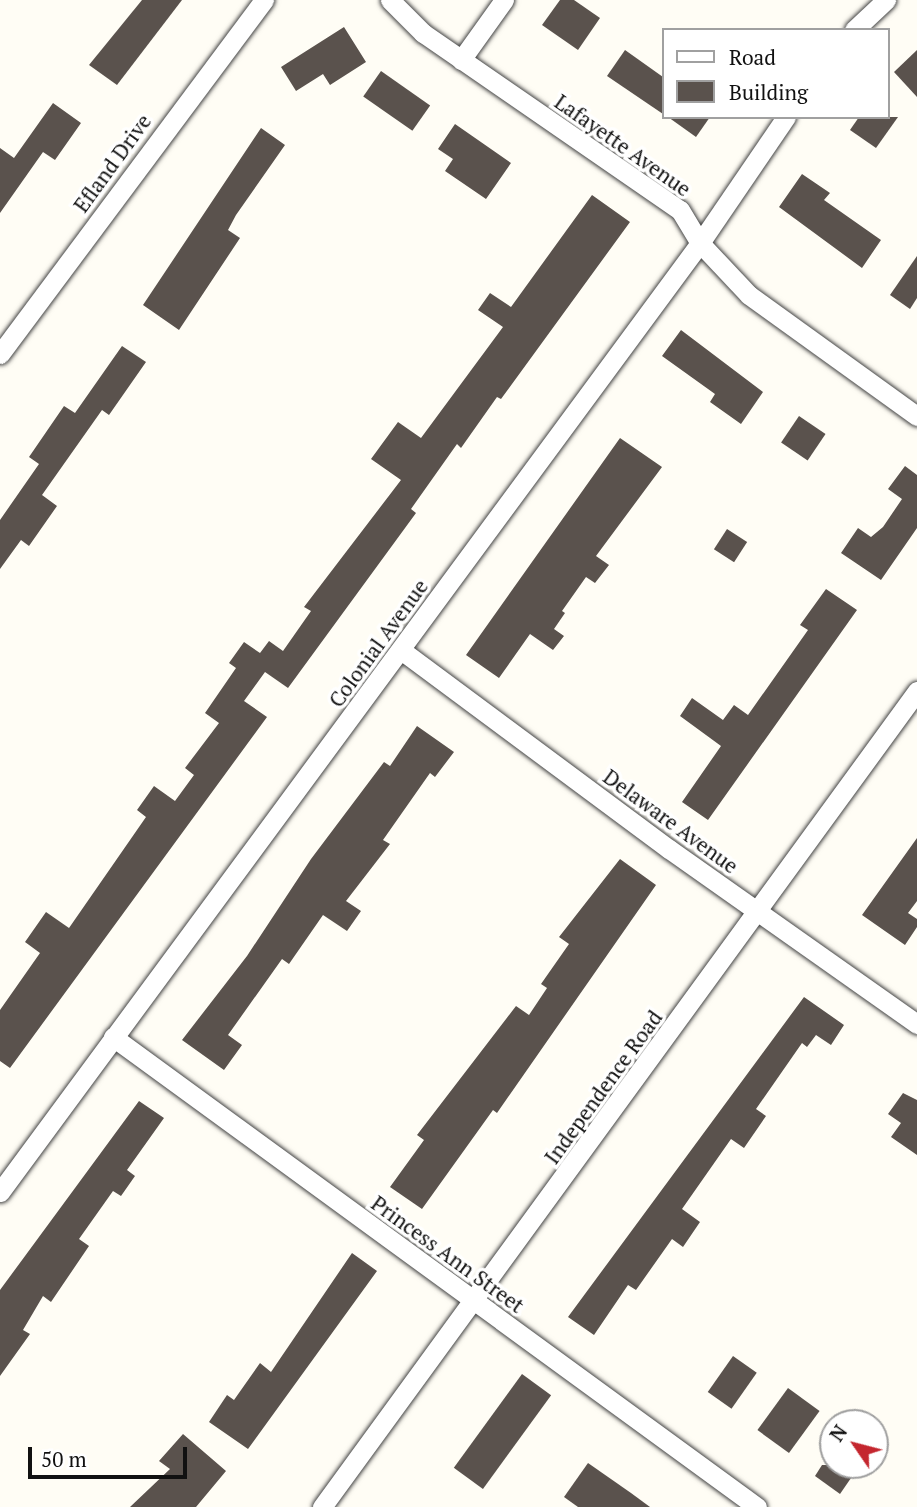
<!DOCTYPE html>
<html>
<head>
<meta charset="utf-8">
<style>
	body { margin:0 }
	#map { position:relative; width:917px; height:1507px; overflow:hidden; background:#fffdf5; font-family:"PT Serif",serif }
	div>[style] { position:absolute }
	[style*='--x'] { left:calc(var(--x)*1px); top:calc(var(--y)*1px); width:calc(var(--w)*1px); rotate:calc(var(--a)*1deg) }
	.building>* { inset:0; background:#5a524d; transform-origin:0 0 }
	.roads { filter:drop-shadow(0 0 2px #444) drop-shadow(0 0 2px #444) }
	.street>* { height:19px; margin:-9.5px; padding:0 9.5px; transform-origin:9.5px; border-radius:9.5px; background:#fff }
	span { translate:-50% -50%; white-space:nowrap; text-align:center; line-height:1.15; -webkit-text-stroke:7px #fff; paint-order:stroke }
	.street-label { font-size:21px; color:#111 }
	.legend { position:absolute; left:662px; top:28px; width:228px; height:91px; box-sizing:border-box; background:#fff; border:2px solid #a0a0a0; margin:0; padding:9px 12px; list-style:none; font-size:21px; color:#111 }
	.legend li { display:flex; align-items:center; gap:14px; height:35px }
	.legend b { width:35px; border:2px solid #a0a0a0 }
	.north { position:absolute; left:819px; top:1409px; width:70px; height:70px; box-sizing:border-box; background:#fff; border:2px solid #a0a0a0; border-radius:50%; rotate:305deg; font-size:19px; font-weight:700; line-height:28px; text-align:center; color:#111 }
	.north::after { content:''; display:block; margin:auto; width:24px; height:32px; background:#c4262e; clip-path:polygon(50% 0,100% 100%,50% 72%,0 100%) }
	.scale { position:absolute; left:28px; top:1447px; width:159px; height:32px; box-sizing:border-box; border:4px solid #111; border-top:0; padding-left:9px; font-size:21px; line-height:24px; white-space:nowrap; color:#111; -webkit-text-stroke:5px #fff; paint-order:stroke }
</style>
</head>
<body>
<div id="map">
	<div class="building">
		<i style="clip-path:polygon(142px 0,182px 0,117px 85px,89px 65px)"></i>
		<i style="clip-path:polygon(560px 0,574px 0,600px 18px,578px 50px,542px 25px)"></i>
		<i style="clip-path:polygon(344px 27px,366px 62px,330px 85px,323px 74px,296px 91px,281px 67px)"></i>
		<i style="clip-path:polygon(625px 50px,663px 77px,663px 114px,607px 76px)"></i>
		<i style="clip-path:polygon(917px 50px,917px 97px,894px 72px)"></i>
		<i style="left:381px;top:71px;width:60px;height:31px;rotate:35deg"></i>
		<i style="clip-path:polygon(53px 103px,81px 123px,55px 160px,43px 152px,0 213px,0 148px,14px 158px)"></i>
		<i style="clip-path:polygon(668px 117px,710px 117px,696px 137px)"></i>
		<i style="clip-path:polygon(859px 117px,898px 117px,876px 148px,850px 130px)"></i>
		<i style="clip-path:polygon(455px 124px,511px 163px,486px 199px,445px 171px,453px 159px,438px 149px)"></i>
		<i style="clip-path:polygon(261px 128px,285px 145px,236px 215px,228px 230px,240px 238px,179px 330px,143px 305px)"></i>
		<i style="clip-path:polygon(802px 174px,830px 193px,824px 200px,881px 240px,862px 268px,779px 207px)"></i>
		<i style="clip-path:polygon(592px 195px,630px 222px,501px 399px,497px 397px,461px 448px,457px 444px,411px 509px,416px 513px,288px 688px,265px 672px,244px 701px,267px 717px,10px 1068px,0 1061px,0 1010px,40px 953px,25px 942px,46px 912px,69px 928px,146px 817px,137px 810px,154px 786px,175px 801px,194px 775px,185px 768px,219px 723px,205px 713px,236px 668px,229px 663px,244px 642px,260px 653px,269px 641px,283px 651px,311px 611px,304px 607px,401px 480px,371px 459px,398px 422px,421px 438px,503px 327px,478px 310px,490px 293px,511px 307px)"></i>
		<i style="clip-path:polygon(917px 256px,917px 298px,910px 309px,890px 295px)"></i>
		<i style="clip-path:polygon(681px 330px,763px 392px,741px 424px,710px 402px,715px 394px,662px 356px)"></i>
		<i style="clip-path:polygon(122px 346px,146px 362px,109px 415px,102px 410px,42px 495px,57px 506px,29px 546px,21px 540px,0 569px,0 520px,39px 464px,29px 457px,64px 406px,75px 413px)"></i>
		<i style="left:799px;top:416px;width:32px;height:32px;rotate:34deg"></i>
		<i style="clip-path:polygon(620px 438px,662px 467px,596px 556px,609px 565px,595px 583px,586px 577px,562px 611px,565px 613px,554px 629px,564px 636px,553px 650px,530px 634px,499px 678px,466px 655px)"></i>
		<i style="clip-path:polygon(905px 466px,917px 475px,917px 528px,881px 580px,841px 553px,858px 528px,871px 537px,883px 527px,902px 499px,888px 489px)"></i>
		<i style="left:727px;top:529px;width:24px;height:24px;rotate:33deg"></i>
		<i style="clip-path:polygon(826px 589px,857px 610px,708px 820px,682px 802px,721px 746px,680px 716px,692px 698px,723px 720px,734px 705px,748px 715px,808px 630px,800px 625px)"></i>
		<i style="clip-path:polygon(417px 726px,454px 752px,435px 777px,430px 773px,383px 840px,390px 844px,346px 901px,361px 911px,347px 931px,323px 915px,289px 964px,282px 959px,228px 1035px,242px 1045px,224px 1070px,182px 1040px,247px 956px,311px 859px,384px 762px,390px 766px)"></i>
		<i style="clip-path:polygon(917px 838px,917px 901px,908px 913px,917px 919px,917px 927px,905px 945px,862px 915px)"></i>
		<i style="clip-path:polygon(620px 859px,656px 885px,497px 1113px,493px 1110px,422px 1209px,390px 1187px,424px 1140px,417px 1135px,516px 1006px,529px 1015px,547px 988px,541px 984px,569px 944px,559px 937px)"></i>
		<i style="clip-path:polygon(804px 997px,844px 1025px,831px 1045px,816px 1035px,807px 1047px,802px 1043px,756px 1109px,766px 1116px,744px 1148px,731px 1139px,682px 1209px,700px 1222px,683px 1247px,672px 1239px,636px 1290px,628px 1285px,594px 1335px,568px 1317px)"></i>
		<i style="clip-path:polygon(903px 1093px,917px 1100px,917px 1155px,891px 1137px,901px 1123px,888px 1114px)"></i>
		<i style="clip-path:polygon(139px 1101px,164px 1118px,127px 1170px,135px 1176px,121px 1196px,113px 1191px,79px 1239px,89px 1246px,51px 1302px,43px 1296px,23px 1330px,30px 1334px,0 1376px,0 1290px)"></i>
		<i style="clip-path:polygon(352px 1253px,377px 1271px,248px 1449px,209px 1422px,227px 1395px,234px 1400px,260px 1363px,271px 1372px)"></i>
		<i style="left:733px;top:1356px;width:29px;height:44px;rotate:35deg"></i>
		<i style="left:522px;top:1374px;width:36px;height:116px;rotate:36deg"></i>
		<i style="left:788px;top:1388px;width:39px;height:52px;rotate:36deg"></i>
		<i style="clip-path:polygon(183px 1434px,226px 1471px,196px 1507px,130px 1507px,170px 1469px,159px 1461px)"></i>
		<i style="clip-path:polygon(588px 1463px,631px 1493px,650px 1507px,578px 1507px,564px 1497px)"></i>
		<i style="clip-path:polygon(822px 1465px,860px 1465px,840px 1494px,815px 1476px)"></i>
	</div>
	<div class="roads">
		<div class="street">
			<i style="--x:390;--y:0;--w:47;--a:45"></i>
			<i style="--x:423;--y:33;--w:312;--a:34.6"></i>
			<i style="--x:680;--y:210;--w:39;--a:59"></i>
			<i style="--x:700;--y:243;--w:71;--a:46.7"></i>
			<i style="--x:749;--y:295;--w:207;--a:35.8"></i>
			<i style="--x:854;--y:30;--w:44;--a:-43.2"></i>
			<i style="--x:461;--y:60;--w:74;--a:-54.4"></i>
			<i style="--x:0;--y:354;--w:442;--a:-53.3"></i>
			<i style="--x:401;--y:650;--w:334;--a:36.6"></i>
			<i style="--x:669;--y:849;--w:304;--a:35.2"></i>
			<i style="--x:113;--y:1037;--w:797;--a:36.12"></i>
			<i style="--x:0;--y:1192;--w:1179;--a:-53.59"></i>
			<i style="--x:700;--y:243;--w:153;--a:-55.7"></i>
			<i style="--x:322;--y:1507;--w:1010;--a:-53.9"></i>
		</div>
	</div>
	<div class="street-label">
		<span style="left:623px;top:145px;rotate:35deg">Lafayette Avenue</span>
		<span style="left:112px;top:163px;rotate:-54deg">Efland Drive</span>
		<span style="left:378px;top:643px;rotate:-54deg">Colonial Avenue</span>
		<span style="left:671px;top:821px;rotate:36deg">Delaware Avenue</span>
		<span style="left:603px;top:1087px;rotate:-54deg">Independence Road</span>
		<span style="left:448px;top:1254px;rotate:36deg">Princess Ann Street</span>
	</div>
	<ul class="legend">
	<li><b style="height:9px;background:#fff"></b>Road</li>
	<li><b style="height:19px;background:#5a524d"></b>Building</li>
	</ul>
	<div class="north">N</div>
	<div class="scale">50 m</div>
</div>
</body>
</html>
